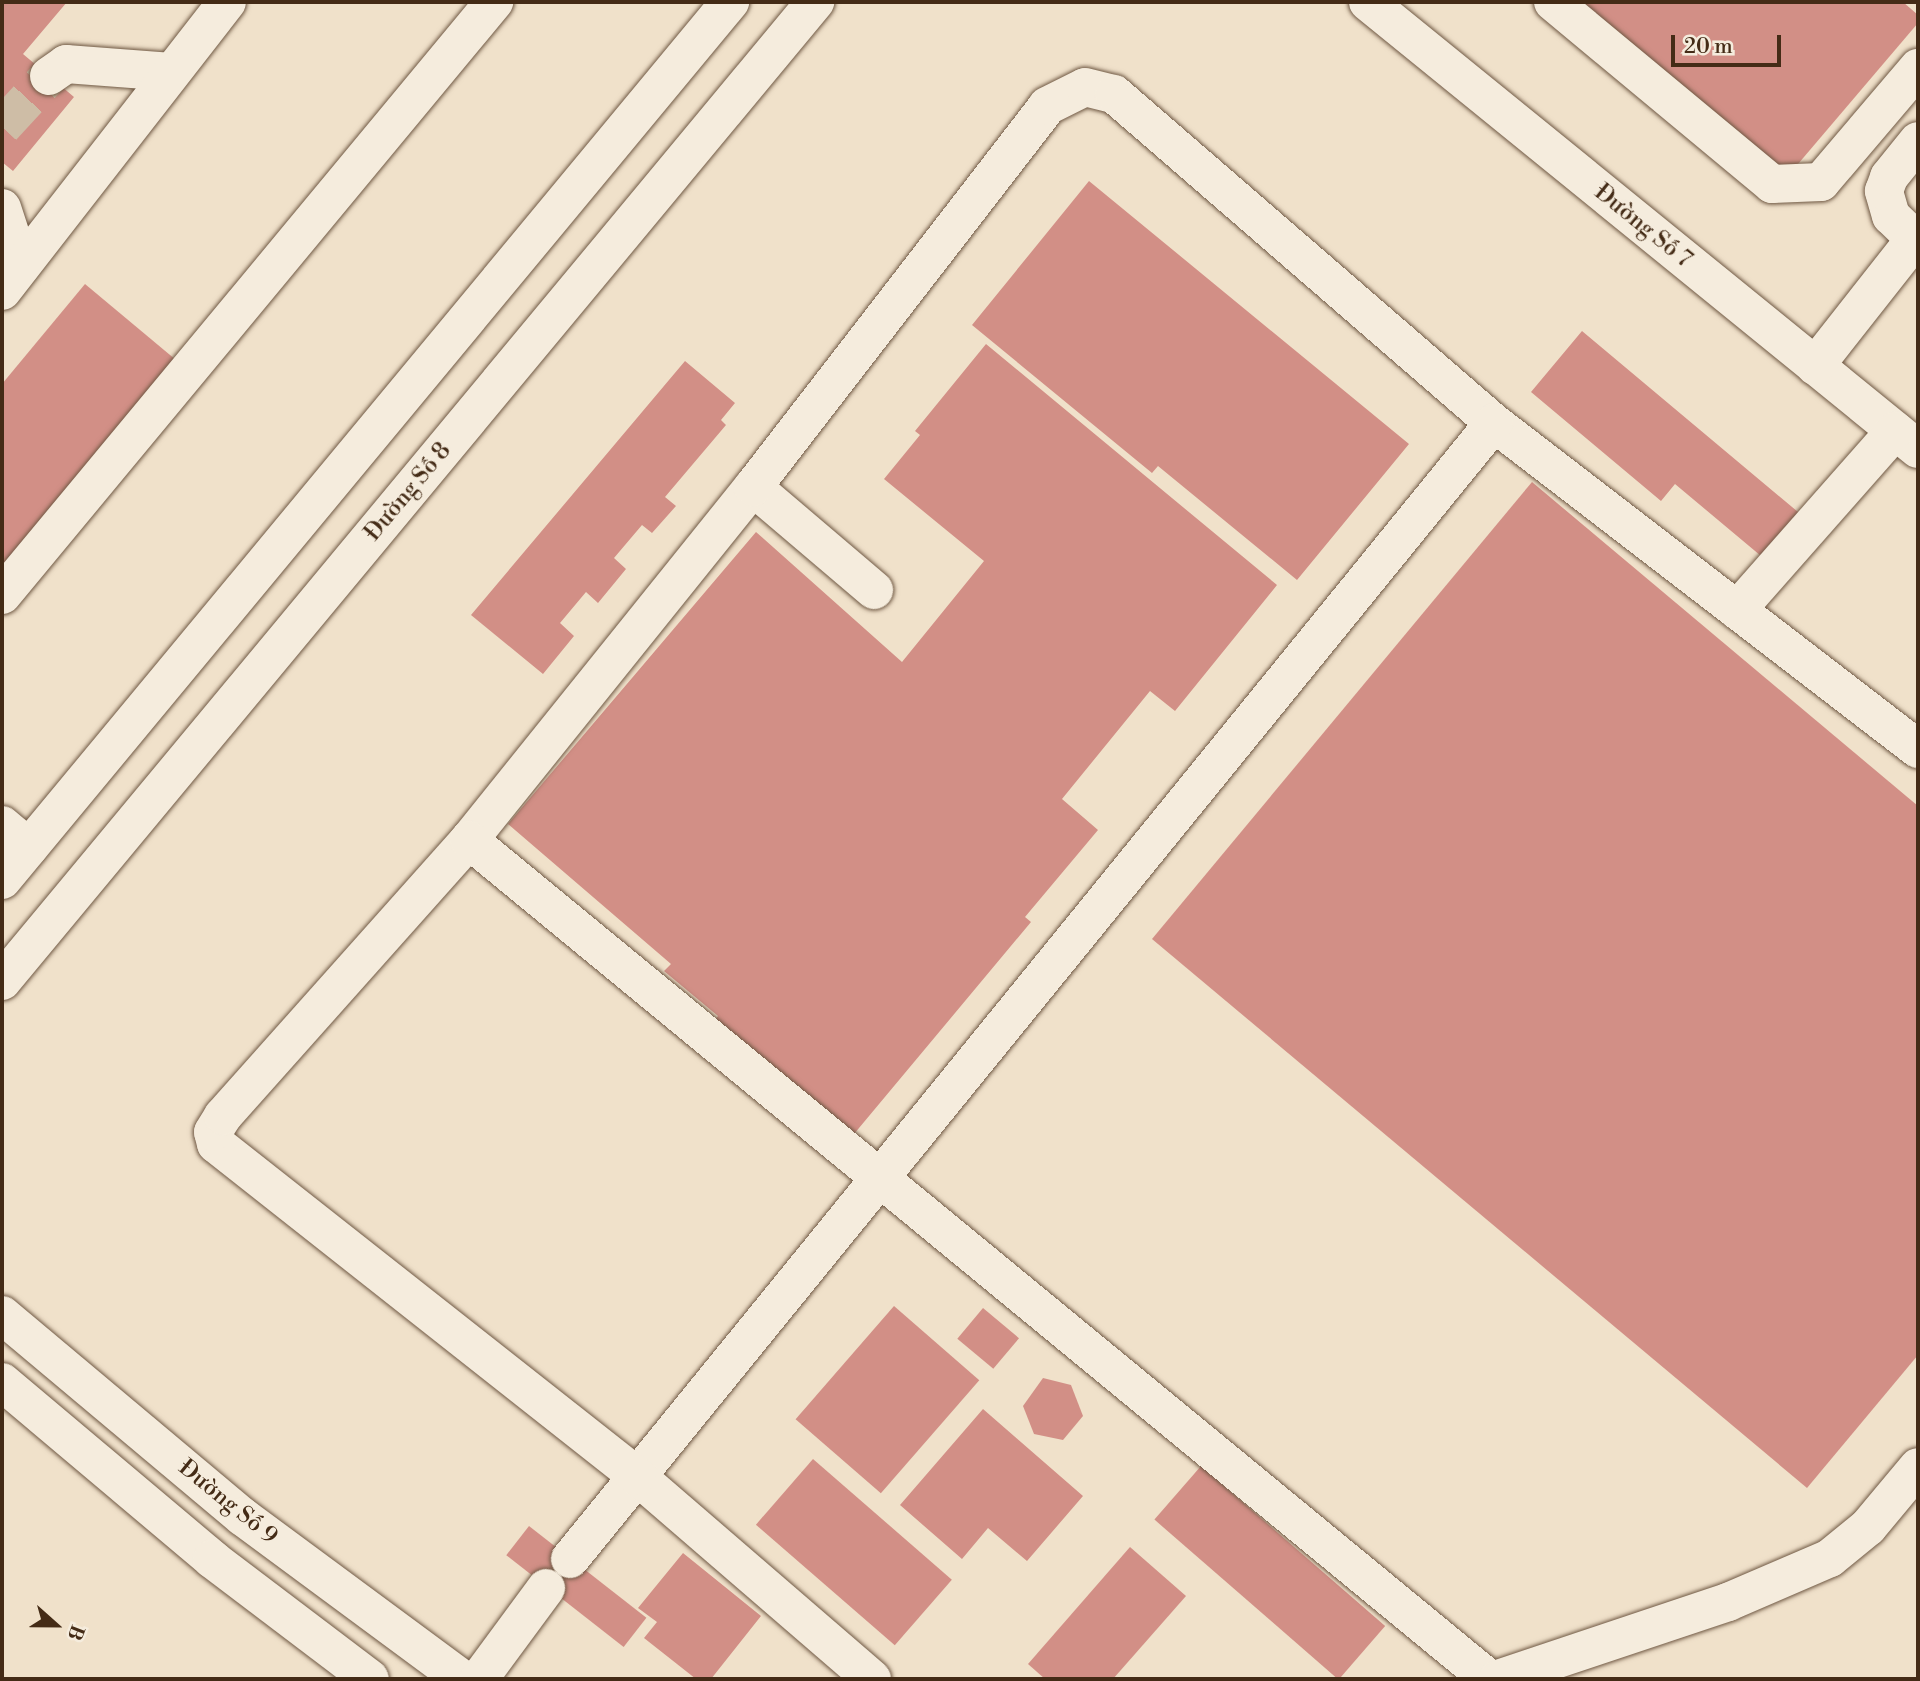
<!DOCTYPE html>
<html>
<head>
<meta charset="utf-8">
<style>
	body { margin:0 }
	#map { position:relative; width:1920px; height:1681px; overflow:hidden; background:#f0e1ca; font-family:"Libre Bodoni",serif }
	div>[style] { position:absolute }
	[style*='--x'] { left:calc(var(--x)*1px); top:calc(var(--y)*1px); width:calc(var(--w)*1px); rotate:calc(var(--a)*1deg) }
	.building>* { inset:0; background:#d28f86; transform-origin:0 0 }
	.minor-tunnel>* { height:38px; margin-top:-19px; transform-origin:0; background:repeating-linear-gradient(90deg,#cebda6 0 38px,transparent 0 57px) }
	.roads { filter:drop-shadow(0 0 2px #6f5843) drop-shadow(0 0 2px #6f5843) }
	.minor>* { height:38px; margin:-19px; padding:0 19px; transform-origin:19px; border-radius:19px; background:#f5ecdd }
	span { translate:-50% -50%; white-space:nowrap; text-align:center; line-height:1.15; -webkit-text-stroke:5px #f5ecdd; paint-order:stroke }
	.street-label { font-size:23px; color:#442b16 }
	.frame { position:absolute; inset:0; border:4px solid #442b16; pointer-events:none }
	.north { position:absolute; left:21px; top:1590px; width:70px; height:70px; -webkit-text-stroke:5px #f5ecdd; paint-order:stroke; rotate:111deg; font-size:19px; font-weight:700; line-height:28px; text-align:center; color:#442b16 }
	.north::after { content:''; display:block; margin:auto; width:24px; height:32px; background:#442b16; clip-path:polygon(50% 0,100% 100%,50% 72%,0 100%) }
	.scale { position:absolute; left:1671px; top:35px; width:110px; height:32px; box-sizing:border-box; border:4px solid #442b16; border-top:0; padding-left:9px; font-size:21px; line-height:24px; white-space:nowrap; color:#442b16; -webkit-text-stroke:5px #f5ecdd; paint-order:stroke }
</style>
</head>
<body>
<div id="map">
	<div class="building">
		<i style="clip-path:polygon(2px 2px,67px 2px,23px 54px,74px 97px,13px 171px,2px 162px)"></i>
		<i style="clip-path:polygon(1569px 2px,1903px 2px,1918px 15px,1918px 23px,1781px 184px)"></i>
		<i style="clip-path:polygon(1089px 181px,1409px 444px,1297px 580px,1158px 466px,1152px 473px,972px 325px)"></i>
		<i style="clip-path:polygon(85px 284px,176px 360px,2px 570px,2px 384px)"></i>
		<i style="clip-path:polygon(1582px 331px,1804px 517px,1767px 561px,1675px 484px,1661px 501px,1531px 392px)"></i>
		<i style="clip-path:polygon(986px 344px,1277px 585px,1175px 711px,1150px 691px,1062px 799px,1098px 830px,1025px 917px,1031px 922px,849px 1140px,711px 1025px,718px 1016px,664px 971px,671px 964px,508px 824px,756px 532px,902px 662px,984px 561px,884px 479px,920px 435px,915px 431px)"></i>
		<i style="clip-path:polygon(685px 361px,735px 403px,721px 420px,726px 425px,665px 497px,676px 506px,652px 533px,642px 525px,614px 558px,626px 569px,598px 603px,586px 592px,560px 623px,574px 636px,543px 674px,471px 615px)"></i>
		<i style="clip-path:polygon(1532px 482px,1918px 806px,1918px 1355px,1807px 1488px,1152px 939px)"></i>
		<i style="left:894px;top:1306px;width:113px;height:150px;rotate:41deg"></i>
		<i style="left:983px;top:1308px;width:47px;height:40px;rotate:40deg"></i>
		<i style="clip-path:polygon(1043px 1378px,1071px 1385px,1083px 1416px,1063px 1440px,1034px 1434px,1023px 1406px)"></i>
		<i style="clip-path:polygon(983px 1409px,1083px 1496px,1027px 1561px,988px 1528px,962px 1559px,900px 1505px)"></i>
		<i style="left:813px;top:1459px;width:184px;height:87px;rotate:41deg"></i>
		<i style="left:1201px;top:1466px;width:244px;height:71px;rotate:41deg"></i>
		<i style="left:529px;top:1526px;width:149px;height:37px;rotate:38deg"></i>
		<i style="clip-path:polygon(1130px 1547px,1186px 1596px,1113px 1679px,1045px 1679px,1028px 1664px)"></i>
		<i style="clip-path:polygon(683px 1553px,761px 1616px,711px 1679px,696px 1679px,644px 1638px,657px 1622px,638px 1608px)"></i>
	</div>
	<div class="minor-tunnel">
		<i style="--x:2;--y:127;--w:69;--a:-47.3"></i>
	</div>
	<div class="roads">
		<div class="minor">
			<i style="--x:1368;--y:2;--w:709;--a:39.1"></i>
			<i style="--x:1553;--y:2;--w:285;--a:39.7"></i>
			<i style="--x:1772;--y:184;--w:49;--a:-2.3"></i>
			<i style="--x:1821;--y:182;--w:150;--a:-49.6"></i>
			<i style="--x:49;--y:76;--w:21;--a:-35"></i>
			<i style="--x:66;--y:64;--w:106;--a:4.3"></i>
			<i style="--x:2;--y:208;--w:61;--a:71.9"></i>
			<i style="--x:1915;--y:239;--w:33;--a:-136"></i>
			<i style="--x:1891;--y:216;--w:26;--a:-106"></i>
			<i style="--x:1884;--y:191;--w:15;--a:-70"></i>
			<i style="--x:1889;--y:177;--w:46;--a:-51.1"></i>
			<i style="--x:2;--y:291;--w:366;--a:-52.1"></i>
			<i style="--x:1815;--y:366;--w:162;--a:-51.8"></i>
			<i style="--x:1915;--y:239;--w:4;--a:45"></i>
			<i style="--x:753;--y:487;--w:159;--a:40.4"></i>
			<i style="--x:2;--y:595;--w:771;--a:-50.32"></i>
			<i style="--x:1737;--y:610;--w:239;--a:-48.6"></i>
			<i style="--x:2;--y:825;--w:35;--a:40"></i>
			<i style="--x:469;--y:840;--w:453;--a:-51.2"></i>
			<i style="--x:753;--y:487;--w:481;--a:-52.3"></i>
			<i style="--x:1047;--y:106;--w:42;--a:-26.6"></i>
			<i style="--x:1085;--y:87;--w:30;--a:14"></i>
			<i style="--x:1114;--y:94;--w:503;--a:40.89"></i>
			<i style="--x:1494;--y:423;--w:535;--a:37.56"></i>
			<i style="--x:2;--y:880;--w:1141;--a:-50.34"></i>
			<i style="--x:2;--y:981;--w:1273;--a:-50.29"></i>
			<i style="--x:2;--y:1315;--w:314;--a:40"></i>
			<i style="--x:243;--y:1517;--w:272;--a:36.5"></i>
			<i style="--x:2;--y:1382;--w:275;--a:40.1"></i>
			<i style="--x:212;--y:1559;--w:198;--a:37.2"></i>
			<i style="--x:570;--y:1559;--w:1464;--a:-50.88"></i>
			<i style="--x:479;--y:1679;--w:113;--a:-53.6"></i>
			<i style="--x:872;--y:1679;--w:311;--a:-139.2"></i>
			<i style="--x:637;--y:1476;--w:536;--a:-141.74"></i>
			<i style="--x:216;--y:1144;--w:12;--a:-104"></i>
			<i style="--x:213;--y:1132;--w:19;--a:-58"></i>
			<i style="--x:223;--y:1116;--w:370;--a:-48.3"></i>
			<i style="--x:469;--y:840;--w:1321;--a:39.44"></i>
			<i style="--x:1498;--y:1679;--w:243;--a:-18.5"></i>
			<i style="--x:1728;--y:1602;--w:111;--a:-23.3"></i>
			<i style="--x:1830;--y:1558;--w:49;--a:-39.2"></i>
			<i style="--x:1868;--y:1527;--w:78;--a:-50.2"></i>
		</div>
	</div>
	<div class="street-label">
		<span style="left:1643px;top:226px;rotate:39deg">Đường Số 7</span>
		<span style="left:408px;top:492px;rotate:-50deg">Đường Số 8</span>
		<span style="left:228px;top:1502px;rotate:39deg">Đường Số 9</span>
	</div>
	<div class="frame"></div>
	<div class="north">B</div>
	<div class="scale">20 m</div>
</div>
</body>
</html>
